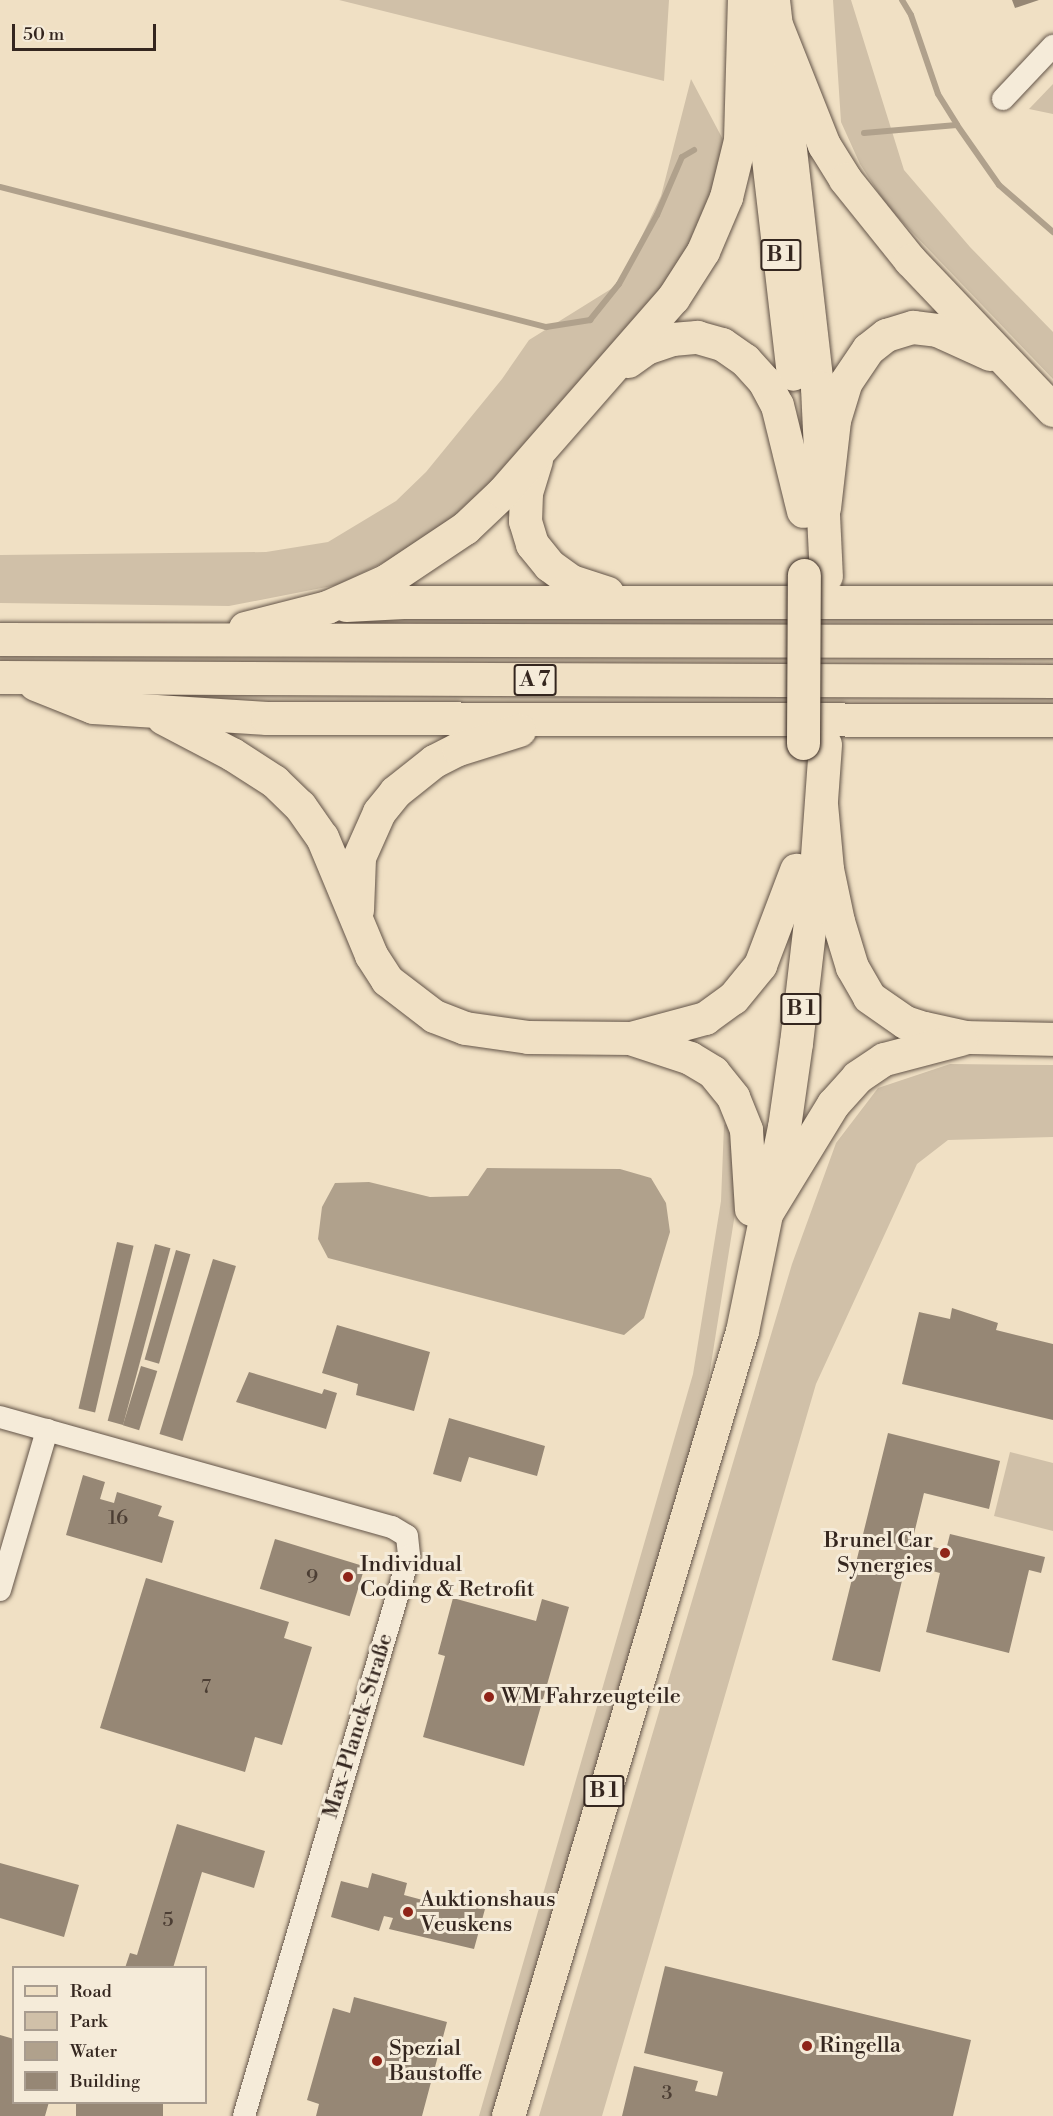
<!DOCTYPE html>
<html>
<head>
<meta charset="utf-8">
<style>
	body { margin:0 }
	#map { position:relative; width:1053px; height:2116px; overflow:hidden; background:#f0e0c4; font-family:"Libre Bodoni",serif }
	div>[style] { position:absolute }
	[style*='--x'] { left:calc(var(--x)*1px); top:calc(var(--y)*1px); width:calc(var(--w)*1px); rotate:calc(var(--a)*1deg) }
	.green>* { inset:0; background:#d0c0a8 }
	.water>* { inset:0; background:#b0a18c }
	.stream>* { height:6px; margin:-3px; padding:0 3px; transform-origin:3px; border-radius:3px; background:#b0a18c }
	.building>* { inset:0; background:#968775; transform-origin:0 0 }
	.roads { filter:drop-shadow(0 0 2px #635448) drop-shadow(0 0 2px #635448) }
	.street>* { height:22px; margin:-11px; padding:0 11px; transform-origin:11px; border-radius:11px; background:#f5ebd9 }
	.primary>* { height:33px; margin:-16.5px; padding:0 16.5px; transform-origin:16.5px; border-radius:16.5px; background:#f0e0c4 }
	.highway>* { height:33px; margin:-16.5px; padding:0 16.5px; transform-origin:16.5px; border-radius:16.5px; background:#f0e0c4 }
	.bridges { filter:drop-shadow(0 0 2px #34261f) drop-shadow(0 0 2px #34261f) }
	.primary-bridge>* { height:33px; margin:-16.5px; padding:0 16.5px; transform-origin:16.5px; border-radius:16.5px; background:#f0e0c4 }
	.dots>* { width:16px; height:16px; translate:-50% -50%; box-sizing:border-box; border:3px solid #f5ebd9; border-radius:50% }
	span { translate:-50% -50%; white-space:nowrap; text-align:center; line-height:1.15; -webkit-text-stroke:6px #f5ebd9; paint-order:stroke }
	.number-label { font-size:20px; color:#4c3e34 }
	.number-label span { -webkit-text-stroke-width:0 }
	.shield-label span { padding:2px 4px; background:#f5ebd9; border:2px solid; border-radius:4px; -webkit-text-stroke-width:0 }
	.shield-label { font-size:21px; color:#34261f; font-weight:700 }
	.poi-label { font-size:22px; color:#34261f }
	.right { translate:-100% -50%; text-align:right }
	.left { translate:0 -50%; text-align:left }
	.street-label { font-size:22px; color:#34261f }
	.legend { position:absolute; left:12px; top:1966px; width:195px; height:138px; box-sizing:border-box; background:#f5ebd9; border:2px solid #a89c8f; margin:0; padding:8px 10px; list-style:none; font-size:18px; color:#34261f }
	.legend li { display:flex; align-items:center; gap:12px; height:30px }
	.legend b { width:30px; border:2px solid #a89c8f }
	.scale { position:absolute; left:12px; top:24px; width:144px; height:27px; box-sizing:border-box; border:3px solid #34261f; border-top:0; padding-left:8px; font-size:18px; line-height:21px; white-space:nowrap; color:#34261f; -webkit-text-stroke:4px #f5ebd9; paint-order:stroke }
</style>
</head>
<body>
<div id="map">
	<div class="green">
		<i style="clip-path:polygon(339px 0,669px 0,664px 81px)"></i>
		<i style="clip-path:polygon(833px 0,851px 0,904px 170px,970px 247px,1053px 332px,1053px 379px,887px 206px,860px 164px,841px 122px)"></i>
		<i style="clip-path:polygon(691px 79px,728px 149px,692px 247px,630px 333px,524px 450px,453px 517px,401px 554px,337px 585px,229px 606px,0 603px,0 555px,266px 552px,328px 542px,396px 501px,426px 472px,502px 379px,529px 340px,619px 284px,661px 196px)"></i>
		<i style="clip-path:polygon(1053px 84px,1053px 114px,1029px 109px)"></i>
		<i style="clip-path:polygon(950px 1064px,1053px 1065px,1053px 1137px,948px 1140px,917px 1164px,816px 1384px,602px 2116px,539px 2116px,792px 1264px,836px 1143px,878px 1088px)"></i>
		<i style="clip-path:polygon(732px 1118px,740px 1182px,709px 1377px,681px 1497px,498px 2116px,479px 2116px,693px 1374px,721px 1201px,724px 1125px)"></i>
		<i style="clip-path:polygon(1010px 1452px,1053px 1463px,1053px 1531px,994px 1516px)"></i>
	</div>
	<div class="water">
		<i style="clip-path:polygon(487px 1168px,620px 1169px,651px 1178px,666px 1203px,670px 1232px,644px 1318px,624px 1335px,328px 1258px,318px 1239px,322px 1207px,335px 1183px,369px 1182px,430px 1197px,468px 1196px)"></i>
	</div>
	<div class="stream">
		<i style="--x:902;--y:0;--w:17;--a:59"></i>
		<i style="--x:911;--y:15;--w:83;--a:71.1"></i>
		<i style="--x:938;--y:94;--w:36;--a:58"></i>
		<i style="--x:957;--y:125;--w:73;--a:55"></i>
		<i style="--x:999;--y:185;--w:72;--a:41"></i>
		<i style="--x:864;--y:133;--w:93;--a:-4.9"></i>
		<i style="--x:0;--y:187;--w:564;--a:14.38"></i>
		<i style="--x:546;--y:327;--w:45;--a:-9"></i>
		<i style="--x:590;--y:320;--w:46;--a:-51.1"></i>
		<i style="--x:619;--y:284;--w:79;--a:-61.2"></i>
		<i style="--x:657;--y:215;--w:63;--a:-66.7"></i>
		<i style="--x:682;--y:157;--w:14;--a:-30"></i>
	</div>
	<div class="building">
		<i style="clip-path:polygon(1012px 0,1039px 0,1015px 8px)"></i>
		<i style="left:117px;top:1242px;width:17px;height:171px;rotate:13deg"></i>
		<i style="left:155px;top:1244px;width:16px;height:183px;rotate:15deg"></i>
		<i style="left:176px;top:1250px;width:15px;height:114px;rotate:16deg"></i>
		<i style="left:213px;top:1259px;width:24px;height:183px;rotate:17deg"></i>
		<i style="clip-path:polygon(952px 1308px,998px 1323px,996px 1330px,1053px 1344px,1053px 1420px,902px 1384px,919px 1312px,950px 1319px)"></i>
		<i style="clip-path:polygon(337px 1325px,430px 1352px,414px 1411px,356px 1395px,358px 1384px,322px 1373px)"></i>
		<i style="left:141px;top:1366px;width:17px;height:62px;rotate:17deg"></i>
		<i style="clip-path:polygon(249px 1372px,322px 1394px,324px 1389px,337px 1393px,326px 1429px,236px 1402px)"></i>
		<i style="clip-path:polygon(449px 1418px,545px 1446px,537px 1476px,469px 1457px,461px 1482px,433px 1474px)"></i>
		<i style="clip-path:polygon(888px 1433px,1000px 1461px,989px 1509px,924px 1493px,912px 1542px,946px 1550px,950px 1534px,1045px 1557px,1041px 1573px,1029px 1570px,1009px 1653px,926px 1632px,940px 1573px,906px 1564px,880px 1672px,832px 1660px)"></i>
		<i style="clip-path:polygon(83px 1475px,105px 1482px,100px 1499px,114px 1503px,117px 1492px,162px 1506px,158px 1516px,174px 1521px,162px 1563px,66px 1535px)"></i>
		<i style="left:275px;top:1539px;width:94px;height:52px;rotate:17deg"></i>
		<i style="clip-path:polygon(146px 1578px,289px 1622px,284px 1638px,312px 1647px,282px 1745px,255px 1737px,245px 1772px,100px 1728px)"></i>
		<i style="clip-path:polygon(453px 1598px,536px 1621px,542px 1599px,569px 1607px,524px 1766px,423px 1737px,445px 1656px,438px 1654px)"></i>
		<i style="clip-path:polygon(177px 1824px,265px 1851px,254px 1888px,202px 1872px,173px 1968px,125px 1968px,130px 1953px,137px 1955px)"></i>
		<i style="clip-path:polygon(0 1863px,79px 1885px,64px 1937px,0 1918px)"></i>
		<i style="clip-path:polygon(372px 1873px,407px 1883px,404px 1895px,430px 1902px,433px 1894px,485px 1909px,474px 1949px,389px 1929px,393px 1918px,384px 1916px,379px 1931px,331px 1917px,341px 1881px,368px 1888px)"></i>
		<i style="clip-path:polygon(665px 1966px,971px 2040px,953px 2116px,622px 2116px,634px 2066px,698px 2081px,695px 2091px,717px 2096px,723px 2072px,644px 2053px)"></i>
		<i style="clip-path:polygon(354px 1997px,447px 2022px,422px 2116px,316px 2116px,319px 2104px,307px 2100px,333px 2008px,350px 2013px)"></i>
		<i style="clip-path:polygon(0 2035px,14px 2039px,14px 2102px,49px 2102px,45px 2116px,0 2116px)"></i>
		<i style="left:76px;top:2102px;width:87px;height:15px"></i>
	</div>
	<div class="roads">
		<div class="street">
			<i style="--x:1003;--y:99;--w:73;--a:-46.7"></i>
			<i style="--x:0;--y:1417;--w:407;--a:15.7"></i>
			<i style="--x:392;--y:1527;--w:17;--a:31"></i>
			<i style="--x:407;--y:1536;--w:20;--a:84"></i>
			<i style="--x:409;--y:1556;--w:584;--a:106.42"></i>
			<i style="--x:0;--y:1590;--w:167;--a:-73.6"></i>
		</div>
		<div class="primary">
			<i style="--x:773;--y:0;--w:389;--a:83.5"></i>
			<i style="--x:817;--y:387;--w:189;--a:87.3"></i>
			<i style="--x:753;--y:29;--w:347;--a:83.4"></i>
			<i style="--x:508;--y:2116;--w:819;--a:-73.4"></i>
			<i style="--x:742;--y:1331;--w:208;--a:-78.4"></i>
			<i style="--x:784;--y:1127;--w:85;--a:-81.9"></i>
			<i style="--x:796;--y:1043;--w:174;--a:-83.4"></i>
			<i style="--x:816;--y:870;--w:126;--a:-85.9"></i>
		</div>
		<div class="highway">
			<i style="--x:777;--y:27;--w:127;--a:68.3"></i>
			<i style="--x:824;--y:145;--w:40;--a:58"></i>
			<i style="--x:845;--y:179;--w:104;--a:51.3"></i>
			<i style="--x:910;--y:260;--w:207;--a:46.4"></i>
			<i style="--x:628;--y:361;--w:22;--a:-36"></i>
			<i style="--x:646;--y:348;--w:28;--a:-19"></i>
			<i style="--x:672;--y:339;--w:25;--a:-5"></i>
			<i style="--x:697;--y:337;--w:26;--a:16"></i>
			<i style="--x:722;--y:344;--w:28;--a:35"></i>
			<i style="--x:745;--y:360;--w:28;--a:48"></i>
			<i style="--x:764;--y:381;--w:27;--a:62"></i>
			<i style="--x:777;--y:405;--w:109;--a:76.2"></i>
			<i style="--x:536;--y:460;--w:34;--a:107"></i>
			<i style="--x:526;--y:493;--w:28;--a:92"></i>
			<i style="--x:525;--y:521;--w:24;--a:73"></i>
			<i style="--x:532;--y:544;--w:27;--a:51"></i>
			<i style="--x:549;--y:565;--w:27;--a:36"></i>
			<i style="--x:571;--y:581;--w:38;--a:18"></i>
			<i style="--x:824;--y:508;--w:89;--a:-83.5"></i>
			<i style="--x:834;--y:420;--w:39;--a:-73"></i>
			<i style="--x:845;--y:383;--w:41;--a:-55.9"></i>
			<i style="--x:868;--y:349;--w:23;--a:-38"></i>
			<i style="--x:886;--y:335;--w:28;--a:-17"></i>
			<i style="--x:913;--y:327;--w:24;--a:7"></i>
			<i style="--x:937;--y:330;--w:58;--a:24.4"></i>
			<i style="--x:346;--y:605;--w:57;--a:-3"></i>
			<i style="--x:403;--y:602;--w:650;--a:0"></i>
			<i style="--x:245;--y:628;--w:85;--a:-14.4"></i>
			<i style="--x:327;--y:607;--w:66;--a:-24.2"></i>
			<i style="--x:387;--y:580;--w:94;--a:-33.7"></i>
			<i style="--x:465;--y:528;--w:52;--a:-43.5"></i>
			<i style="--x:503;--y:492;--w:258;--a:-48.8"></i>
			<i style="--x:673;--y:298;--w:56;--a:-57.4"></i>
			<i style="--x:703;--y:251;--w:59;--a:-66.9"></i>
			<i style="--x:726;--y:197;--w:59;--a:-76.2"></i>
			<i style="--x:740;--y:140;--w:140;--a:-88.4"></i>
			<i style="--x:0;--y:639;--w:1053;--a:0.11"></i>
			<i style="--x:0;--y:677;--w:1053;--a:0.22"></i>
			<i style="--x:35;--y:684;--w:62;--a:21.6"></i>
			<i style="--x:93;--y:707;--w:174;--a:3.6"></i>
			<i style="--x:267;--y:718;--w:786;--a:0.15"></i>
			<i style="--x:163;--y:718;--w:78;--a:27.6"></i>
			<i style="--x:232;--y:754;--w:50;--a:32.7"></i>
			<i style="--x:274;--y:781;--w:36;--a:44"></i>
			<i style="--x:300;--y:806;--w:38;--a:55"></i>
			<i style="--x:322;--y:837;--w:128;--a:67.4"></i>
			<i style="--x:371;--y:955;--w:30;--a:57"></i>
			<i style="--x:387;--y:980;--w:59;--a:37.5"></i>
			<i style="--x:434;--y:1016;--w:33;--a:21"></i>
			<i style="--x:465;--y:1028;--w:64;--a:8.1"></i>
			<i style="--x:528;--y:1037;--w:103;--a:0.6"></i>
			<i style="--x:631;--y:1038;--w:77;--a:-15.1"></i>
			<i style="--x:705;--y:1018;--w:34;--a:-36"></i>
			<i style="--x:733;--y:998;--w:43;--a:-50.7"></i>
			<i style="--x:760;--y:965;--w:102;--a:-69.2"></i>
			<i style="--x:821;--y:804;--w:65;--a:84.7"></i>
			<i style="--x:827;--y:869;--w:53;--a:78.1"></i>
			<i style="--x:838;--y:921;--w:48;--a:73.1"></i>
			<i style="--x:852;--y:967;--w:34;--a:60"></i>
			<i style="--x:869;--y:997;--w:44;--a:34.8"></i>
			<i style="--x:905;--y:1022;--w:20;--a:18"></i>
			<i style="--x:924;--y:1028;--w:43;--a:12.1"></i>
			<i style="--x:966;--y:1037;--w:87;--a:1.3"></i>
			<i style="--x:357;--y:910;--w:53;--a:-87.8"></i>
			<i style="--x:359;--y:857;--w:49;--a:-66"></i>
			<i style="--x:379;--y:812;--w:26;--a:-51"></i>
			<i style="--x:395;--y:792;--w:50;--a:-38.5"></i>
			<i style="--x:434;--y:761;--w:27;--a:-27"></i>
			<i style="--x:458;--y:749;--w:64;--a:-17.3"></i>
			<i style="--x:633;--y:1039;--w:60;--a:18.4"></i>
			<i style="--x:690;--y:1058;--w:27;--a:31"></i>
			<i style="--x:713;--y:1072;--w:32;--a:51"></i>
			<i style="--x:733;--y:1097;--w:35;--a:68"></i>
			<i style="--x:746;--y:1130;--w:79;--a:86.4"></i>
			<i style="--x:767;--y:1212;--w:127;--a:-58.6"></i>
			<i style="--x:833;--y:1104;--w:36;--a:-48"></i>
			<i style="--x:857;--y:1077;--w:32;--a:-34"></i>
			<i style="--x:884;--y:1059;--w:79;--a:-14.7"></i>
		</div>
	</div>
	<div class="bridges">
		<div class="primary-bridge">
			<i style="--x:803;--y:743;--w:168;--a:-89.7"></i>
		</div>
	</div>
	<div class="dots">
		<i style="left:945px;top:1553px;background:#8f2418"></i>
		<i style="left:348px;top:1577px;background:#8f2418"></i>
		<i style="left:489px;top:1697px;background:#8f2418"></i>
		<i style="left:408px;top:1912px;background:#8f2418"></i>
		<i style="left:807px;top:2046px;background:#8f2418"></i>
		<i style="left:377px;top:2061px;background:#8f2418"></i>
	</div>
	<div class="number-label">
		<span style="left:118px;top:1518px">16</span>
		<span style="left:312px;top:1577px">9</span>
		<span style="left:206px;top:1687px">7</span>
		<span style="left:168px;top:1920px">5</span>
		<span style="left:667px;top:2093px">3</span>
	</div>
	<div class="shield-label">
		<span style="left:781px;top:255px">B 1</span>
		<span style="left:535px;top:680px">A 7</span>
		<span style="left:801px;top:1009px">B 1</span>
		<span style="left:604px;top:1791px">B 1</span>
	</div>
	<div class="poi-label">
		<span class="right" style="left:933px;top:1553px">Brunel Car<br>Synergies</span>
		<span class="left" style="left:360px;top:1577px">Individual<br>Coding &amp; Retrofit</span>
		<span class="left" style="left:501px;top:1697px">WM Fahrzeugteile</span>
		<span class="left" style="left:420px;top:1912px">Auktionshaus<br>Veuskens</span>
		<span class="left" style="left:819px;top:2046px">Ringella</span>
		<span class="left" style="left:389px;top:2061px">Spezial<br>Baustoffe</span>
	</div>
	<div class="street-label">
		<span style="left:358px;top:1726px;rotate:-73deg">Max-Planck-Straße</span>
	</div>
	<ul class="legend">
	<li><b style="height:8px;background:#f0e0c4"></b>Road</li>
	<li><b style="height:16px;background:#d0c0a8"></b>Park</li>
	<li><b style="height:16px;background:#b0a18c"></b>Water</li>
	<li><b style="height:16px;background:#968775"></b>Building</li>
	</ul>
	<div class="scale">50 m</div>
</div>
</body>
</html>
